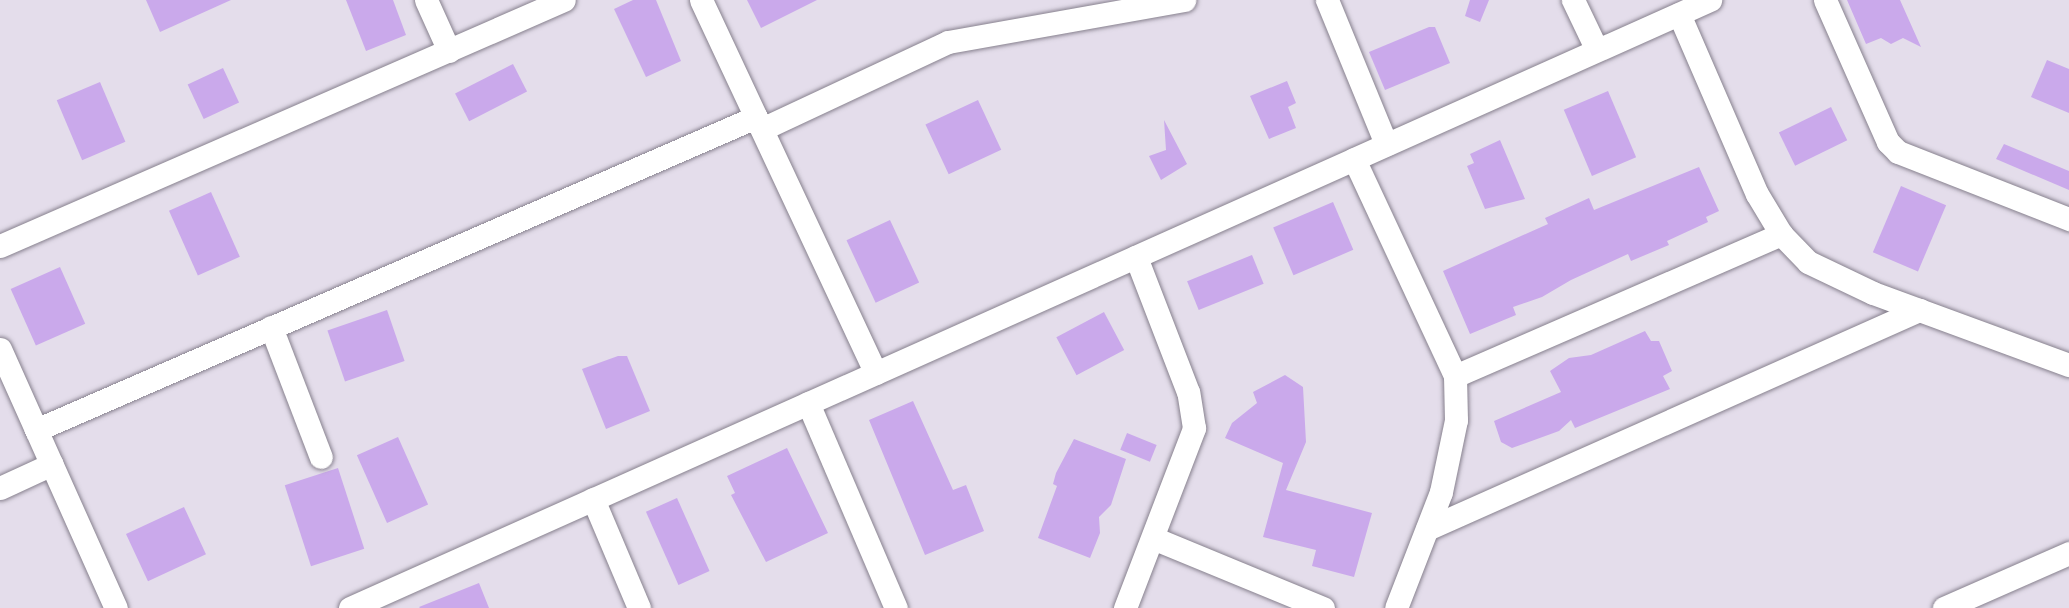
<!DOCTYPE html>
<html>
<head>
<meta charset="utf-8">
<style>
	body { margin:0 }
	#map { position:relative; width:2069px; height:608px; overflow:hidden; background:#e4ddeb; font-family:"Work Sans",sans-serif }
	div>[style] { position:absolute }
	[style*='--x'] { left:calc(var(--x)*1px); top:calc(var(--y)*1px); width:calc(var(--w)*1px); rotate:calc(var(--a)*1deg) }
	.building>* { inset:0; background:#caa9eb; transform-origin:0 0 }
	.roads { filter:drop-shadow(0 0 2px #87818e) drop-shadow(0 0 2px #87818e) }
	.minor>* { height:23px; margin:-11.5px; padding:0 11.5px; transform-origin:11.5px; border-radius:11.5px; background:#fff }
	span { translate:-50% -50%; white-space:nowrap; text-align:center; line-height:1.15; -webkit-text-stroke:5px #fff; paint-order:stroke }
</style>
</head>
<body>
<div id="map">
	<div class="building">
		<i style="clip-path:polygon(146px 0,231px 0,160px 32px)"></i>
		<i style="clip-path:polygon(346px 0,393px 0,406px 35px,366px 51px)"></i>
		<i style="clip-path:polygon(633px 0,656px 0,681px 61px,646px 77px,614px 9px)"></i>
		<i style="clip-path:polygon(747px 0,817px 0,761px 28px)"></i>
		<i style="clip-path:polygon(1470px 0,1489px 0,1480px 22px,1465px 16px)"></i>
		<i style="clip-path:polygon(1847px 0,1900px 0,1921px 47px,1903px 38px,1891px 44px,1881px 38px,1866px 44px)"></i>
		<i style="clip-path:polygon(1429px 27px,1435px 27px,1450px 63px,1385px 90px,1369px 52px)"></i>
		<i style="clip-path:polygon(2047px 60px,2069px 69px,2069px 113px,2031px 97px)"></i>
		<i style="left:513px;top:64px;width:31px;height:65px;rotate:63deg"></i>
		<i style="left:223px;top:68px;width:38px;height:39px;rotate:65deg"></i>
		<i style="clip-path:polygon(1287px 81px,1296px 103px,1288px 107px,1296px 128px,1269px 139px,1250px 96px)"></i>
		<i style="left:100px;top:82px;width:65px;height:47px;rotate:67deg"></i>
		<i style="left:1608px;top:91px;width:72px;height:48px;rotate:67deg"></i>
		<i style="left:978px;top:100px;width:55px;height:58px;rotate:65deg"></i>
		<i style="left:1831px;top:107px;width:37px;height:58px;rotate:64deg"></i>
		<i style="clip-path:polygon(1164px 120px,1187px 164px,1161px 180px,1149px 156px,1166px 150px)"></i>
		<i style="clip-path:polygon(1500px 140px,1525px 199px,1485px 209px,1467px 166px,1474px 163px,1470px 154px)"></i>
		<i style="clip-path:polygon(2004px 144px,2069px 171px,2069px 190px,1996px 159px)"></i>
		<i style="clip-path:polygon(1699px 167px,1719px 211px,1706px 217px,1708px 222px,1667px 241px,1669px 245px,1631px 261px,1628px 254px,1571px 280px,1542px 297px,1513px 307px,1516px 315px,1470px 334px,1443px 271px,1548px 224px,1545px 218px,1589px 198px,1594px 210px)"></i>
		<i style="left:1901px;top:186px;width:49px;height:72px;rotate:23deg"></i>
		<i style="left:211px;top:192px;width:71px;height:46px;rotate:66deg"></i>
		<i style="left:1333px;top:202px;width:52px;height:65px;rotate:67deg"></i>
		<i style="left:890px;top:220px;width:69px;height:48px;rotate:65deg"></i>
		<i style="left:1252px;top:255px;width:31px;height:70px;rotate:68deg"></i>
		<i style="left:60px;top:267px;width:62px;height:54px;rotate:66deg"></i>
		<i style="left:387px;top:310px;width:54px;height:63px;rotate:71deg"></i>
		<i style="left:1104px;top:312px;width:43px;height:54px;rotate:62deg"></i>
		<i style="clip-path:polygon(1645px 331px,1651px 341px,1659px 341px,1672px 371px,1663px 376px,1670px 389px,1575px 428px,1571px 420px,1559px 431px,1512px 448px,1501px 442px,1494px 421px,1561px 392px,1550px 371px,1569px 358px,1591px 355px)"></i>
		<i style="clip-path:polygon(618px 356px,627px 356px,650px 411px,606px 429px,582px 369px)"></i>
		<i style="clip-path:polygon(1285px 375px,1303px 387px,1306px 442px,1286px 490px,1372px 513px,1354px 577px,1312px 566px,1316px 550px,1263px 537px,1283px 463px,1225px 438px,1232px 423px,1257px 403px,1253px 392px)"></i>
		<i style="clip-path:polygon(913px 401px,953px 490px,966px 485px,984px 531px,925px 555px,869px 420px)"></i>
		<i style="left:1127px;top:433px;width:32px;height:18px;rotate:22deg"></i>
		<i style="left:398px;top:437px;width:74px;height:45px;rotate:66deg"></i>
		<i style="clip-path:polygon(1074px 439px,1126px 459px,1111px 505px,1099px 517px,1100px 533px,1090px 558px,1038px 538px,1057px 486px,1053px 484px,1056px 473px)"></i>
		<i style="clip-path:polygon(787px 448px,828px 533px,766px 562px,731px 495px,735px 493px,727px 476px)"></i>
		<i style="left:338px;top:468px;width:85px;height:56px;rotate:72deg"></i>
		<i style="left:677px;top:498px;width:80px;height:34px;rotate:66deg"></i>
		<i style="left:184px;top:507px;width:52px;height:64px;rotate:65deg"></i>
		<i style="clip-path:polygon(479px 583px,489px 608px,420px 608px,419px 607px)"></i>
	</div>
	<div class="roads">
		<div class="minor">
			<i style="--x:426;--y:0;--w:56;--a:65.7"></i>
			<i style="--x:701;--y:0;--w:412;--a:64.9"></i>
			<i style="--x:1327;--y:0;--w:156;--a:67.7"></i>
			<i style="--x:1573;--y:0;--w:53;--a:64.4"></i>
			<i style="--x:1825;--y:0;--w:155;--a:66.1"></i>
			<i style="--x:1888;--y:142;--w:14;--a:45"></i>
			<i style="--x:1898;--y:152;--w:184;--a:21.4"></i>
			<i style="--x:1679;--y:14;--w:196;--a:66.6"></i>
			<i style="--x:1757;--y:194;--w:47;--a:59"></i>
			<i style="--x:1781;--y:234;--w:39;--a:46"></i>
			<i style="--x:1808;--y:262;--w:72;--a:25.5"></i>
			<i style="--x:1873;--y:293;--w:209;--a:20.2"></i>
			<i style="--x:762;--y:129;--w:205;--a:-25.1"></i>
			<i style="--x:948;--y:42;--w:240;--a:-10.1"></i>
			<i style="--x:1354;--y:159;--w:239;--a:65"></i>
			<i style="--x:1455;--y:376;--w:44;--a:88.7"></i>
			<i style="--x:1456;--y:420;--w:74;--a:101.8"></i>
			<i style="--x:1441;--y:492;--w:124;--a:111.2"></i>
			<i style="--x:0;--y:246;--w:615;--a:-23.57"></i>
			<i style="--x:271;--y:327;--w:139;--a:69"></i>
			<i style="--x:0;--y:349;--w:284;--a:65.9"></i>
			<i style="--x:1455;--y:376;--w:356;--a:-23.5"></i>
			<i style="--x:808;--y:403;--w:223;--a:66.8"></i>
			<i style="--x:36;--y:430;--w:785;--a:-23.5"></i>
			<i style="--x:0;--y:488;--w:57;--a:-24.8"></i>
			<i style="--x:593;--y:499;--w:118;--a:67.1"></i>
			<i style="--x:1427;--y:529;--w:539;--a:-23.99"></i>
			<i style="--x:1153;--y:538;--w:184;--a:22.4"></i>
			<i style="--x:350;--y:608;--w:1490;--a:-24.09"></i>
			<i style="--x:1125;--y:608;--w:193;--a:-69"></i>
			<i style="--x:1194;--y:428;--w:36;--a:-99"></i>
			<i style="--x:1188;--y:392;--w:145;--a:-111.1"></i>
			<i style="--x:1944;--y:608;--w:137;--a:-23.7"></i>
		</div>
	</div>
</div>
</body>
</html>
